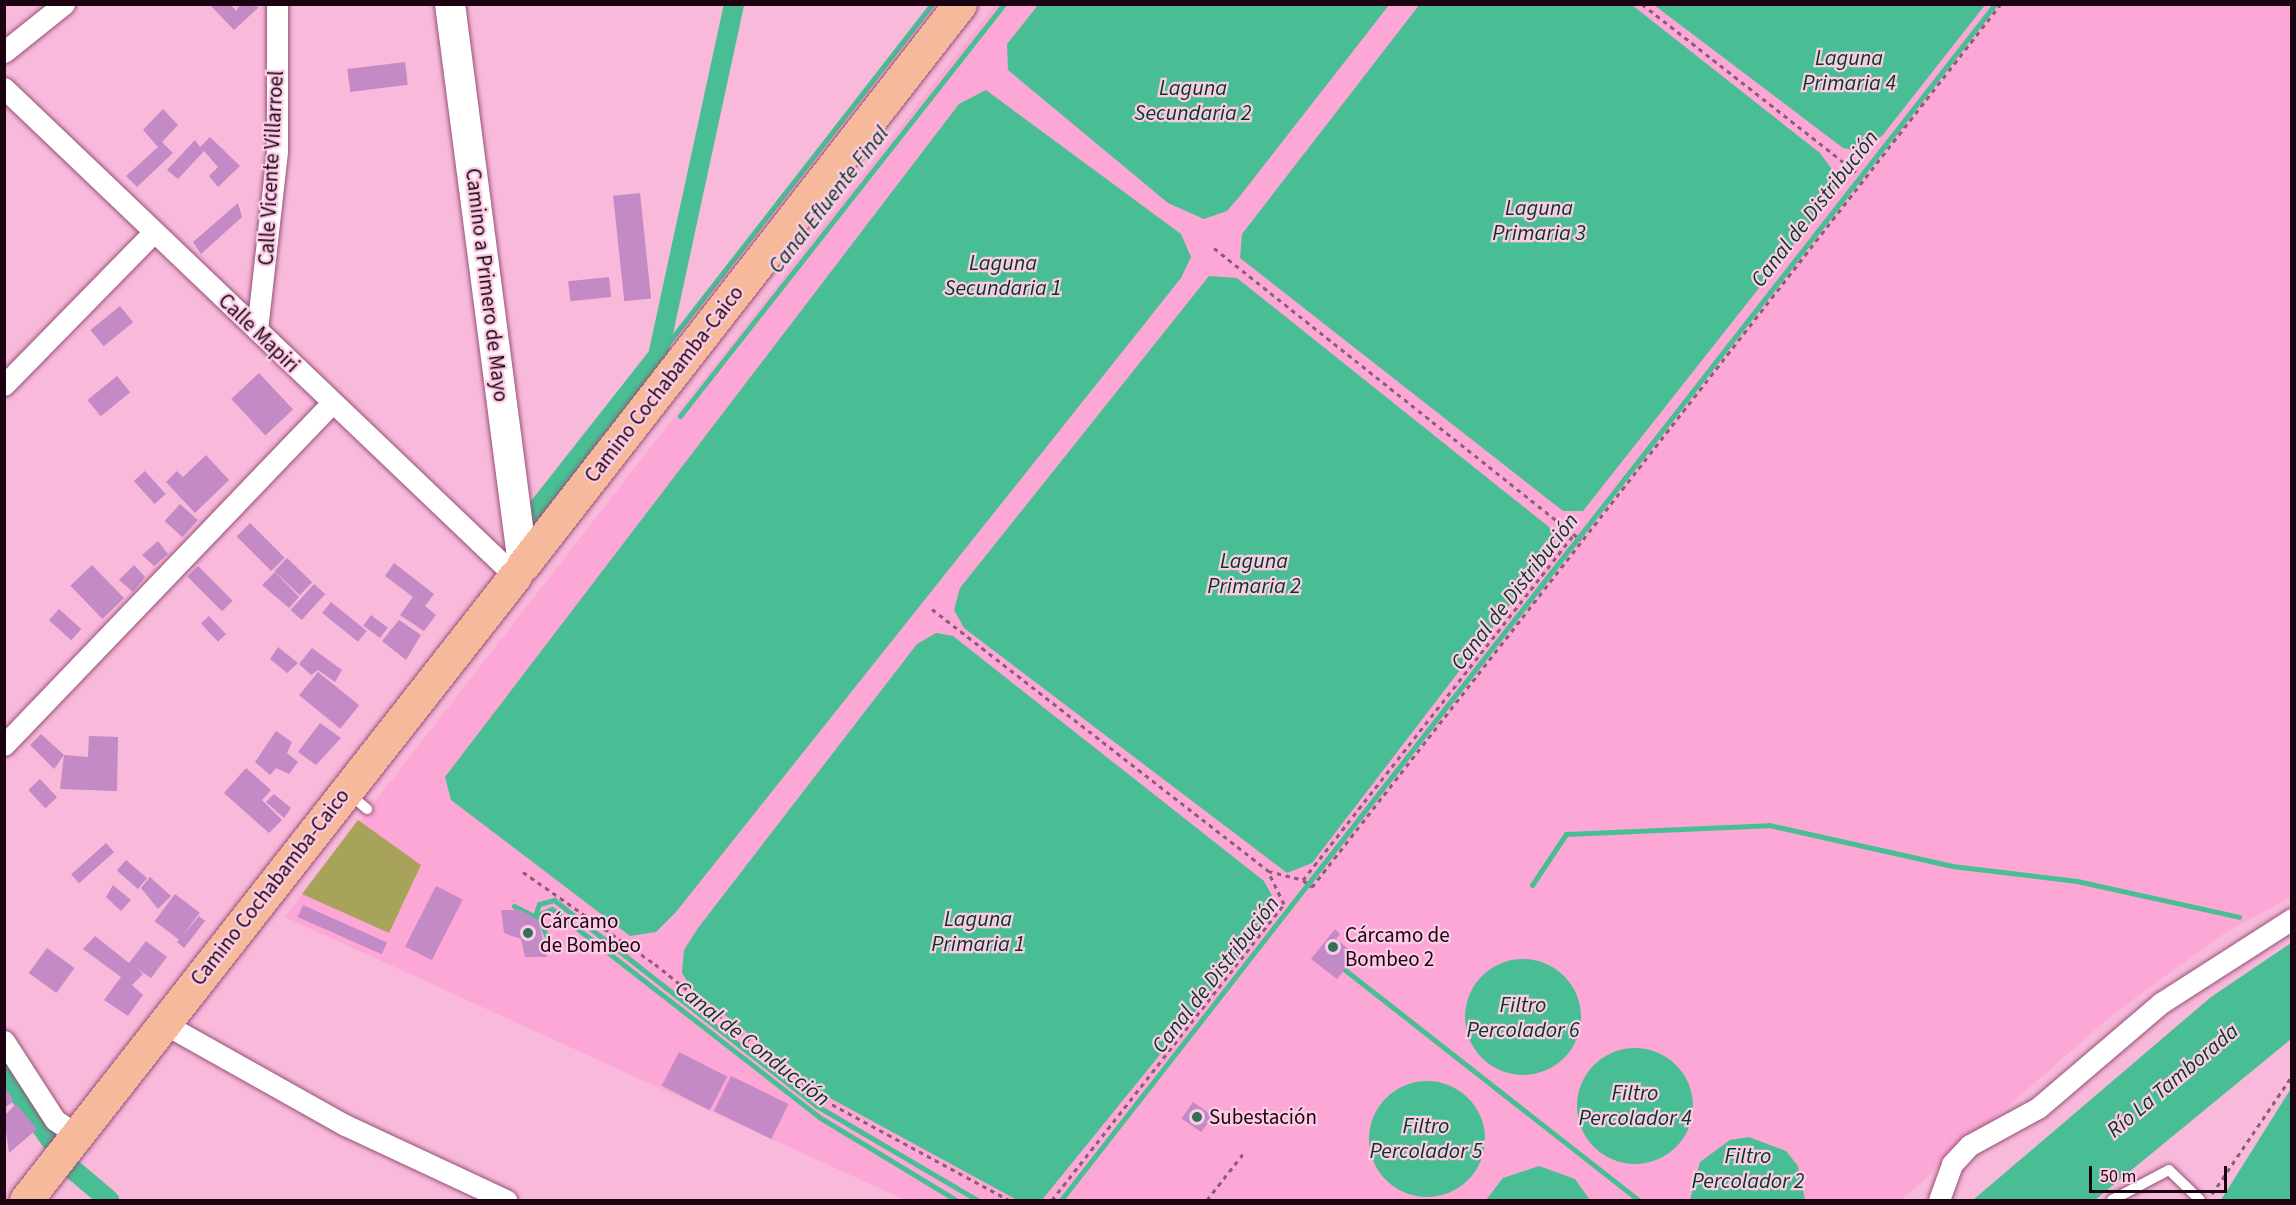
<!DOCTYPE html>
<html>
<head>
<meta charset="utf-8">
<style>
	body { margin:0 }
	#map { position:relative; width:2296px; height:1205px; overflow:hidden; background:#f8b9db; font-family:"Source Sans 3",sans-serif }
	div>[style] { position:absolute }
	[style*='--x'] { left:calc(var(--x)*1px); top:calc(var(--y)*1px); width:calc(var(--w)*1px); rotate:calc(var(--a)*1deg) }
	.built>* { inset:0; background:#fca7d6 }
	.green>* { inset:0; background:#a7a35b }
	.water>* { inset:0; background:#49be94 }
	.round { border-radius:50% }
	.stream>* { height:5px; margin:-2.5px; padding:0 2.5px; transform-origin:2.5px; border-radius:2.5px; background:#49be94 }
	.canal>* { height:20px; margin:-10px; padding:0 10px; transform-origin:10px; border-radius:10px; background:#49be94 }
	.building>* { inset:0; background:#c38ac5; transform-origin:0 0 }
	.path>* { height:3px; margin-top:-1.5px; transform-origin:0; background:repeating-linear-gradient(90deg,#8a5e77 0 4.5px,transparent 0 9px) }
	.roads { filter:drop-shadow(0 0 2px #965078) drop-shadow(0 0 2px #965078) }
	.service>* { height:10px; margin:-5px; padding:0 5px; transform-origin:5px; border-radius:5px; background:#fff }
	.minor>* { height:21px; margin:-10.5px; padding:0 10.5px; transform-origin:10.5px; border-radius:10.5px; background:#fff }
	.secondary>* { height:30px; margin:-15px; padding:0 15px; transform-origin:15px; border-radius:15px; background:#fff }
	.primary>* { height:33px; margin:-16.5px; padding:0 16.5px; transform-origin:16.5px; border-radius:16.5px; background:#f7b99b }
	.dots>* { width:16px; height:16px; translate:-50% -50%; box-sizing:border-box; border:3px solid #fccce5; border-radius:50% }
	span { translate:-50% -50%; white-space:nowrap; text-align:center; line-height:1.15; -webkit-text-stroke:4.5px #fccce5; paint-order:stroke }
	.street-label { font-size:21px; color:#1c0312 }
	.poi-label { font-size:21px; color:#1c0312 }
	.left { translate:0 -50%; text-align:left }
	.water-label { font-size:22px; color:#033827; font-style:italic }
	.frame { position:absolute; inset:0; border:6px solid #1c0312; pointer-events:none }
	.scale { position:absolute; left:2089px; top:1166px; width:138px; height:27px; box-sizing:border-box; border:3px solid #1c0312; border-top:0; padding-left:8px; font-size:18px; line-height:21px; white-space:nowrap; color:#1c0312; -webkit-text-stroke:4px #fccce5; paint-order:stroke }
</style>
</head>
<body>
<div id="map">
	<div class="built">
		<i style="clip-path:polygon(995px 5px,2291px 5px,2291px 897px,2226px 932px,2112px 1015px,1901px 1200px,905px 1200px,285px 917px)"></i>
	</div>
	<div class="green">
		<i style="clip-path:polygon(358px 820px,421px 865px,389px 933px,302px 894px)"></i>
	</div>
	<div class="water">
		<i style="clip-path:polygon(1420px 4px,1632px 5px,1820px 153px,1836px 175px,1834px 193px,1583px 511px,1563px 511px,1240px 258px,1242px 234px)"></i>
		<i style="clip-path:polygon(1038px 5px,1038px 4px,1389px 5px,1240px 196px,1227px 211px,1204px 219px,1168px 203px,1008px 70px,1007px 44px)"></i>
		<i style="clip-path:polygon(1654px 5px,1985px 5px,1882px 136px,1858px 151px,1843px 148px)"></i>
		<i style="clip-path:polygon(986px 90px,1181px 234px,1191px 257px,1181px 278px,676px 912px,656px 932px,630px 936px,451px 800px,445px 777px,959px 104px)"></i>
		<i style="clip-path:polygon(1209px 276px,1237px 278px,1549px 527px,1556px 545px,1312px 863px,1287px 873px,964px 628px,954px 610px,960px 588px)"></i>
		<i style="clip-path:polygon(936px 633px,953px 636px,1264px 881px,1272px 896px,1270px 919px,1042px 1200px,1017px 1200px,830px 1098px,692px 989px,682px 973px,684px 950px,698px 928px,917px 644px)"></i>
		<i style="clip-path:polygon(2291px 943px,2291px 1039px,2095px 1200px,1973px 1200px,2211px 997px)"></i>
		<i class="round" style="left:1465px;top:959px;width:116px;height:116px"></i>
		<i class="round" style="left:1577px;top:1048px;width:116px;height:116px"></i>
		<i class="round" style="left:1369px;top:1081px;width:116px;height:116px"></i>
		<i style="clip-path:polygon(2291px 1089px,2291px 1200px,2221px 1200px,2290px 1090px)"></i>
		<i style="clip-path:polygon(1749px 1137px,1786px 1151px,1798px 1166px,1805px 1200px,1690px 1200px,1700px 1162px,1730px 1140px)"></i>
		<i style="clip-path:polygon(1539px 1166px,1575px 1179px,1590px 1200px,1486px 1200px,1503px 1178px)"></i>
	</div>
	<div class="stream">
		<i style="--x:658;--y:356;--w:446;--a:-52.1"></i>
		<i style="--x:680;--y:416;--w:524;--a:-51.82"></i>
		<i style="--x:1532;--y:885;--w:61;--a:-56.3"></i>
		<i style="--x:1566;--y:834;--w:203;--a:-2.5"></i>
		<i style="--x:1769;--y:825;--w:188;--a:12.6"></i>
		<i style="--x:1952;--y:866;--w:126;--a:6.8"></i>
		<i style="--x:2077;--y:881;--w:166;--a:12.5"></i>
		<i style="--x:514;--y:906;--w:28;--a:27"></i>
		<i style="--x:539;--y:919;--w:27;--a:66"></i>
		<i style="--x:536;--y:913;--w:9;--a:-72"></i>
		<i style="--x:539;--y:904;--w:16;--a:-15"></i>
		<i style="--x:554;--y:900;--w:334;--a:38.1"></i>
		<i style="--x:817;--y:1106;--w:186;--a:30.4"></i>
		<i style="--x:537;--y:915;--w:16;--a:-22"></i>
		<i style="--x:552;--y:909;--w:338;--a:37.9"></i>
		<i style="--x:819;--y:1117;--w:160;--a:31.2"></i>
		<i style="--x:1340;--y:966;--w:379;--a:38.1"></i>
		<i style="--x:1061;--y:1200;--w:1517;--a:-52.01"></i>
	</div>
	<div class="canal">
		<i style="--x:532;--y:516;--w:204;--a:-51.8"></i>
		<i style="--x:658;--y:356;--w:360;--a:-77.8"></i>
		<i style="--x:4;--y:1073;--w:84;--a:55.2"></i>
		<i style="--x:71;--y:1168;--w:50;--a:40.1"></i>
	</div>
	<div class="building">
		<i style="clip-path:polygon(209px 4px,230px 4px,236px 11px,241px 4px,259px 7px,234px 30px)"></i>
		<i style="left:405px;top:62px;width:23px;height:58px;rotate:83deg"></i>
		<i style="clip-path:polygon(163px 109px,178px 125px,162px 142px,173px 153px,137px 187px,126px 176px,158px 147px,143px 130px)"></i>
		<i style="clip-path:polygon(210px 137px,240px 166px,218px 187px,209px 176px,218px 167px,204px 151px,178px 179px,167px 170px,195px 140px,200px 147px)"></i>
		<i style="left:640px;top:193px;width:106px;height:27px;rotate:84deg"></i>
		<i style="clip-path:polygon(238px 203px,242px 217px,201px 254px,193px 242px)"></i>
		<i style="left:609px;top:277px;width:20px;height:41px;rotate:84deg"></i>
		<i style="left:120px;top:306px;width:21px;height:38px;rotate:51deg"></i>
		<i style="left:259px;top:373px;width:50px;height:38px;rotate:47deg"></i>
		<i style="left:117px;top:376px;width:21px;height:38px;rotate:51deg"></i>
		<i style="clip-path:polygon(206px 455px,229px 480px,195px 513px,166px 482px,177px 471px,183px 477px)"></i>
		<i style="left:145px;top:471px;width:31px;height:15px;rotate:48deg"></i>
		<i style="left:180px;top:504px;width:24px;height:23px;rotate:42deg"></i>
		<i style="left:250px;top:523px;width:49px;height:19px;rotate:45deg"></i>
		<i style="clip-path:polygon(158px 541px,168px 554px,154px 566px,142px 555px)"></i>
		<i style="left:287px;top:558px;width:35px;height:18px;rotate:44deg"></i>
		<i style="clip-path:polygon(394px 563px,434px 594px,425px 606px,436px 615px,424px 631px,400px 615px,413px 597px,385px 576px)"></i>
		<i style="left:92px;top:565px;width:46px;height:30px;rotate:46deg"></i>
		<i style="clip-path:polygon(134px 565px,145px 577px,133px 592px,119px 580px)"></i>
		<i style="left:198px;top:566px;width:49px;height:15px;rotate:45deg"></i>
		<i style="clip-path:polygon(275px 572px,299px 597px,289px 608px,262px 585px)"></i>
		<i style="left:314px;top:584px;width:15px;height:35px;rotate:42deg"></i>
		<i style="left:331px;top:602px;width:46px;height:14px;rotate:39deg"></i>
		<i style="left:59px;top:609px;width:30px;height:15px;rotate:42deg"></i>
		<i style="left:371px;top:615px;width:21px;height:13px;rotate:37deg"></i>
		<i style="left:209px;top:616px;width:25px;height:11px;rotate:47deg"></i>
		<i style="clip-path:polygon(399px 620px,421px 635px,406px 660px,382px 641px)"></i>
		<i style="clip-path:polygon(278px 647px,298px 663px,287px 673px,270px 659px)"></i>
		<i style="clip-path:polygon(312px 648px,342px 670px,335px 682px,318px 670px,311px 675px,299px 664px)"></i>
		<i style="left:318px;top:672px;width:53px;height:30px;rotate:39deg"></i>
		<i style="clip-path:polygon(320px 723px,341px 738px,316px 765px,298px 752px)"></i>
		<i style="clip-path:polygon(276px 731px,292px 742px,287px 753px,298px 762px,289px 774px,276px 768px,270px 775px,255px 762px)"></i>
		<i style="clip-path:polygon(41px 734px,64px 755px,54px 769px,30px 745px)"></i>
		<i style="clip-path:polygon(89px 736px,118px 737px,117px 791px,60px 789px,64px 755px,88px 757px)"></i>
		<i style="clip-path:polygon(246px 768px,271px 790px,262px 800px,282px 820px,269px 833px,224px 793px)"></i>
		<i style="left:40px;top:779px;width:25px;height:16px;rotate:47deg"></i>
		<i style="clip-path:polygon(274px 794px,291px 808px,284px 818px,266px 802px)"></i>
		<i style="left:106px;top:843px;width:12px;height:47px;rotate:48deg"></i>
		<i style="left:126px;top:860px;width:28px;height:14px;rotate:41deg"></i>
		<i style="clip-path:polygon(150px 877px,171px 896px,158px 909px,141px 888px)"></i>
		<i style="clip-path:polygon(113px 885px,131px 900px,121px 911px,106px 897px)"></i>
		<i style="left:436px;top:886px;width:30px;height:68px;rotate:27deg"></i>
		<i style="left:175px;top:894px;width:31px;height:34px;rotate:37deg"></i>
		<i style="left:303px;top:905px;width:92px;height:13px;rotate:24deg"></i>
		<i style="clip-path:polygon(501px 910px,521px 910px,538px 920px,547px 957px,525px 957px,521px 939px,504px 933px)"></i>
		<i style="clip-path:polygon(199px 916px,205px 921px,184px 948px,177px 942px)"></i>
		<i style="clip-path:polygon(1335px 929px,1340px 934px,1336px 939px,1356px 955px,1337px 979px,1311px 959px)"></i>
		<i style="clip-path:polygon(95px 936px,129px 963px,146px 941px,167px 957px,151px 978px,136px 968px,143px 974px,132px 985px,143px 995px,128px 1016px,104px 1000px,121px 977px,83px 949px)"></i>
		<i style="left:47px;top:948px;width:34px;height:31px;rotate:36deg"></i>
		<i style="left:679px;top:1052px;width:54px;height:38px;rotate:27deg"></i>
		<i style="left:731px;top:1076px;width:64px;height:39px;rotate:26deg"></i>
		<i style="clip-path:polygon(4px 1086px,14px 1101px,4px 1108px)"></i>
		<i style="left:1193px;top:1102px;width:24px;height:20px;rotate:35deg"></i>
		<i style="clip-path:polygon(16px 1104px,37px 1129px,9px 1153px,4px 1116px)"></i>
	</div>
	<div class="path">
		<i style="--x:1642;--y:4;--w:272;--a:38.1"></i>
		<i style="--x:1214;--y:248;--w:469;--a:38.5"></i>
		<i style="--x:932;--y:609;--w:426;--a:37.9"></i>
		<i style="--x:523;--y:872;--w:161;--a:34.9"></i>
		<i style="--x:655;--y:964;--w:217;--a:38.8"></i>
		<i style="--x:824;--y:1100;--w:210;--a:28.4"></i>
		<i style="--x:1303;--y:880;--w:11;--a:38"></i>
		<i style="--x:1312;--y:887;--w:1120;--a:-52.04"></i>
		<i style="--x:2212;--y:1194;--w:143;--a:-55.9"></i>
		<i style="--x:1052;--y:1200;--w:376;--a:-51.9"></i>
		<i style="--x:1284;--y:904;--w:37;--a:-116"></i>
		<i style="--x:1268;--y:871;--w:36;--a:14"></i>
		<i style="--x:1303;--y:880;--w:439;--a:-51.9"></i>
		<i style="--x:1207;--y:1200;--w:58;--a:-52"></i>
	</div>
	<div class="roads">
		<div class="service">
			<i style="--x:348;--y:793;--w:25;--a:40"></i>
			<i style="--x:2112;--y:1200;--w:64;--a:-27.8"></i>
			<i style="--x:2169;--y:1170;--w:43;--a:44.1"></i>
		</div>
		<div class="minor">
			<i style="--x:4;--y:52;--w:77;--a:-38.7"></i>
			<i style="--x:4;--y:88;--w:707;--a:43.68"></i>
			<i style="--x:257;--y:330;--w:180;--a:-83.6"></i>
			<i style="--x:277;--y:151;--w:147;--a:-90"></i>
			<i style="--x:4;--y:385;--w:214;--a:-45.6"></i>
			<i style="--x:4;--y:745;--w:472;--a:-46.2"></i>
			<i style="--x:163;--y:1023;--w:209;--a:29.3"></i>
			<i style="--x:345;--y:1125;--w:178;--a:25"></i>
			<i style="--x:4;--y:1041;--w:94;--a:57.2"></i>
			<i style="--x:55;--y:1120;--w:27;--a:34"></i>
			<i style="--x:1939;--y:1200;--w:38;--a:-70"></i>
			<i style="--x:1952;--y:1164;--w:26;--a:-47"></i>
			<i style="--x:1970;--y:1145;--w:77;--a:-28.6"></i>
			<i style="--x:2038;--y:1108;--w:162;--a:-40.5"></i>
			<i style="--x:2161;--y:1003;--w:156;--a:-32.7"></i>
		</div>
		<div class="secondary">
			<i style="--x:450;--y:4;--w:566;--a:82.59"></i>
			<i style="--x:523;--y:565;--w:14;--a:126"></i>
		</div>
		<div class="primary">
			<i style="--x:523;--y:565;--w:711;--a:-52.08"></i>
			<i style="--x:26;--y:1200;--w:793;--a:-51.92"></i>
		</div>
	</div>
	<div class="dots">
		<i style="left:528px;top:933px;background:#346f58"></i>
		<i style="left:1333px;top:947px;background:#346f58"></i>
		<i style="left:1197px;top:1117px;background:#346f58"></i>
	</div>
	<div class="street-label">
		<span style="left:271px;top:168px;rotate:-87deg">Calle Vicente Villarroel</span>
		<span style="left:487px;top:285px;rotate:83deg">Camino a Primero de Mayo</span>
		<span style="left:259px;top:333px;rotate:44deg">Calle Mapiri</span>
		<span style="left:664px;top:384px;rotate:-52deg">Camino Cochabamba-Caico</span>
		<span style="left:270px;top:887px;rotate:-52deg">Camino Cochabamba-Caico</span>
	</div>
	<div class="poi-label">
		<span class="left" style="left:540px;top:933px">Cárcamo<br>de Bombeo</span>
		<span class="left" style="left:1345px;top:947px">Cárcamo de<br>Bombeo 2</span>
		<span class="left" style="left:1209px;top:1117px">Subestación</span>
	</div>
	<div class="water-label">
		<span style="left:1849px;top:71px">Laguna<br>Primaria 4</span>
		<span style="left:1193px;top:101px">Laguna<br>Secundaria 2</span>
		<span style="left:829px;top:200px;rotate:-52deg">Canal Efluente Final</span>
		<span style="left:1539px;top:221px">Laguna<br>Primaria 3</span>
		<span style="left:1815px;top:209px;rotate:-52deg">Canal de Distribución</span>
		<span style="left:1003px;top:276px">Laguna<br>Secundaria 1</span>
		<span style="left:1254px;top:574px">Laguna<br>Primaria 2</span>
		<span style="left:1515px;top:592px;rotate:-52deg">Canal de Distribución</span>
		<span style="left:978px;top:932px">Laguna<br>Primaria 1</span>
		<span style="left:1216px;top:975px;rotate:-52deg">Canal de Distribución</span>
		<span style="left:1523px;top:1018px">Filtro<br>Percolador 6</span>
		<span style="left:752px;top:1044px;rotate:38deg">Canal de Conducción</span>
		<span style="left:2173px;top:1081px;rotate:-40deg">Río La Tamborada</span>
		<span style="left:1635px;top:1106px">Filtro<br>Percolador 4</span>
		<span style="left:1426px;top:1139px">Filtro<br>Percolador 5</span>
		<span style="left:1748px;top:1169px">Filtro<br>Percolador 2</span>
	</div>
	<div class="frame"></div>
	<div class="scale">50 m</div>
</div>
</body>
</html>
